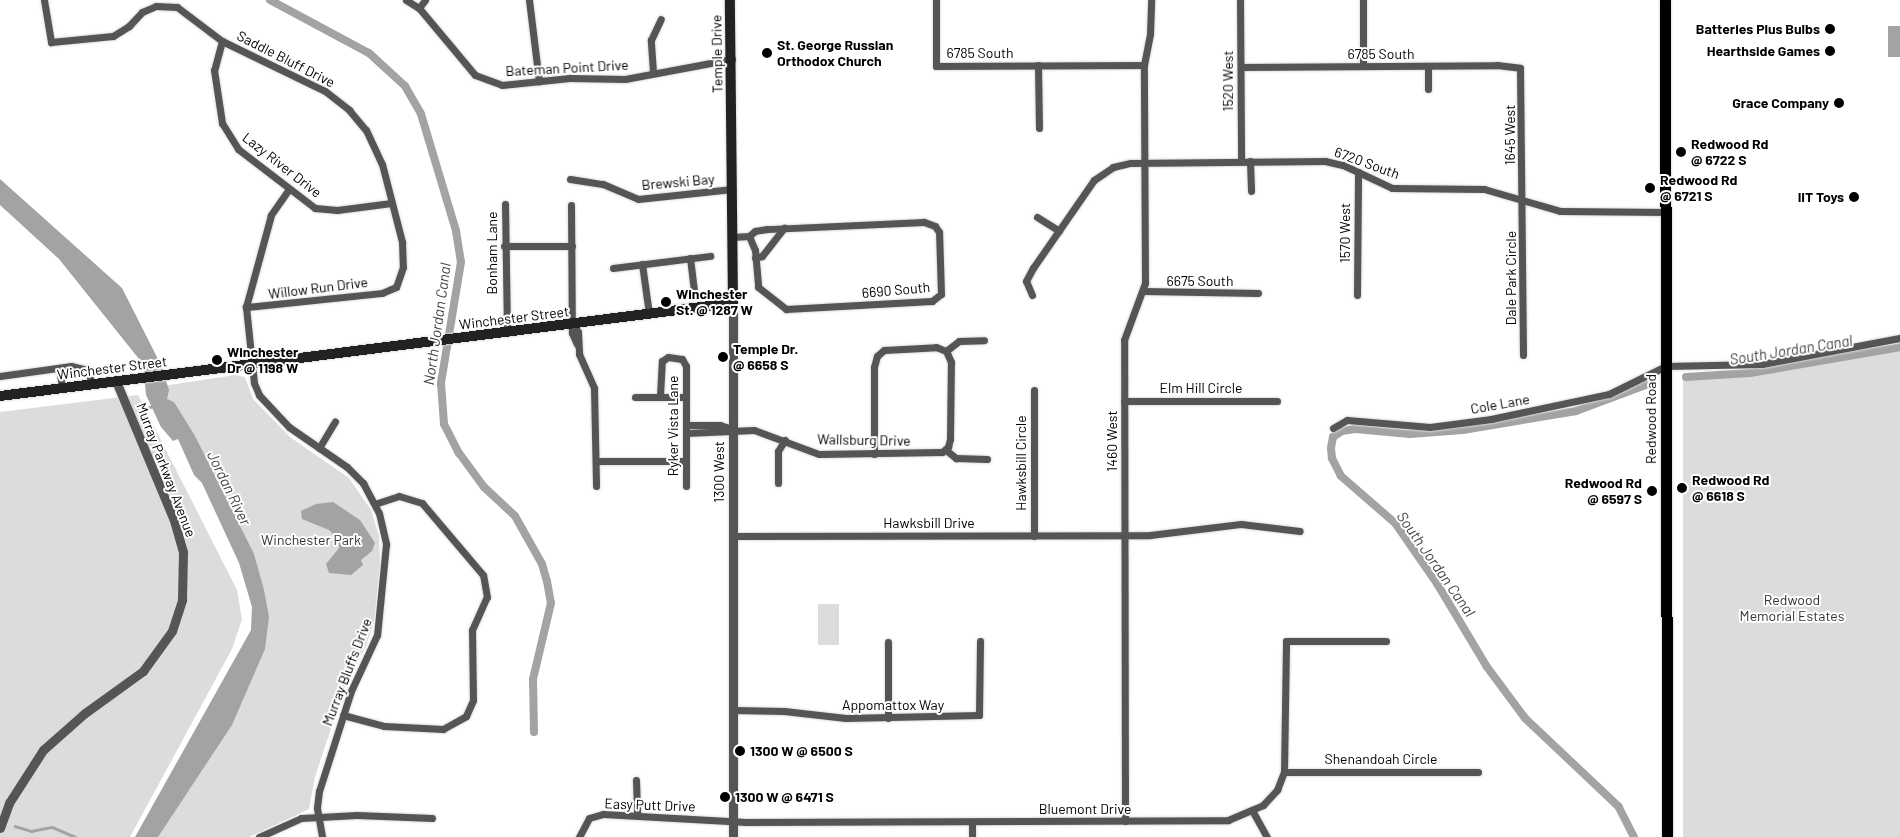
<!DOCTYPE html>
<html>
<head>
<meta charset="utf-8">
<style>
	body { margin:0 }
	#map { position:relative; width:1900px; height:837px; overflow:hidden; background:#fff; font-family:Barlow,sans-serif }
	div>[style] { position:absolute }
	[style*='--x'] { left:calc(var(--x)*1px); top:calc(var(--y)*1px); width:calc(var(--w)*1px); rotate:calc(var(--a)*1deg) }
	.green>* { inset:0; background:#dcdcdc; transform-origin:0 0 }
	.water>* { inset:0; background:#a3a3a3; transform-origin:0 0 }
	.stream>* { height:2.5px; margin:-1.25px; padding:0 1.25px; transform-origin:1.25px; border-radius:1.25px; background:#a3a3a3 }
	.canal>* { height:8px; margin:-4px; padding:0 4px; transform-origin:4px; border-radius:4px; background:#a3a3a3 }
	.roads { filter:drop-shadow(0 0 1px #dbdbdb) drop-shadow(0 0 1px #dbdbdb) }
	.minor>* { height:7px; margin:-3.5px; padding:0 3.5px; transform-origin:3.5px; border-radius:3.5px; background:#555 }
	.tertiary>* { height:9px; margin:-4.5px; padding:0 4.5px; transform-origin:4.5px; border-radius:4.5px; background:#555 }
	.secondary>* { height:10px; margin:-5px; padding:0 5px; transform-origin:5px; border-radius:5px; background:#222 }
	.primary>* { height:11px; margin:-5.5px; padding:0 5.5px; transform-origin:5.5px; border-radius:5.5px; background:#000 }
	.dots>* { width:14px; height:14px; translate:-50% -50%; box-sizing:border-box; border:2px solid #fff; border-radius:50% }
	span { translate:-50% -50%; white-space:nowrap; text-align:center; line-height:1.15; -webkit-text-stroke:4px #fff; paint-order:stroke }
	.poi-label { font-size:14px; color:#000; font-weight:700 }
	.right { translate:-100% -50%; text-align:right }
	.left { translate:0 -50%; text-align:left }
	.street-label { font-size:14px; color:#000 }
	.park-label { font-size:14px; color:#333 }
	.water-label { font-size:15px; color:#444; font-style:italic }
</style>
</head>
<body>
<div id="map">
	<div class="green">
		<i style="clip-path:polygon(1900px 345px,1900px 837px,1683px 837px,1683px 380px,1814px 365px)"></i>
		<i style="clip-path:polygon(235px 375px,245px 377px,253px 399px,290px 437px,349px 478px,371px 510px,379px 536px,380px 563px,374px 622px,366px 646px,345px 686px,315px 777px,309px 809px,249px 837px,150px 837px,259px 637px,253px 574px,157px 387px)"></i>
		<i style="clip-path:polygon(138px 395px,237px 590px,242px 619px,232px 649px,130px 837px,0 837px,0 412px)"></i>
		<i style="left:818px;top:604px;width:21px;height:41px"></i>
	</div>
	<div class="water">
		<i style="left:1888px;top:26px;width:12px;height:31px"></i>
		<i style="clip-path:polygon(0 179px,122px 288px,161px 365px,169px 390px,167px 399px,174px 402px,195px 436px,254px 554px,264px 590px,269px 617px,265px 649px,232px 725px,158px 837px,135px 837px,251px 630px,252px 607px,239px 563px,202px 483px,194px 475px,178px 439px,173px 441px,161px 427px,146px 395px,143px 364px,59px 259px,0 205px)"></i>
		<i style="clip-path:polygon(333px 502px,360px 520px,375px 543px,372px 551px,361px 560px,363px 565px,351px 575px,329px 573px,326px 564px,339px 548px,339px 540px,329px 530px,302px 519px,301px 511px,316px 504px)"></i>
	</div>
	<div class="stream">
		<i style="--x:141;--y:410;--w:16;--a:-18"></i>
		<i style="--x:219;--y:490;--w:12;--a:-31"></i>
		<i style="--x:15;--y:826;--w:17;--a:17"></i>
		<i style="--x:31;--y:831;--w:21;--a:-11"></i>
		<i style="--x:52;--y:827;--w:25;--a:23"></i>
	</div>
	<div class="canal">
		<i style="--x:270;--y:0;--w:112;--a:28.2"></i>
		<i style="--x:369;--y:53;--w:49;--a:42.5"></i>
		<i style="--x:405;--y:86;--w:32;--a:60"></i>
		<i style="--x:421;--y:114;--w:122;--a:73.3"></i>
		<i style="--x:456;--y:231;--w:31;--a:81"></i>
		<i style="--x:461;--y:262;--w:123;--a:99.4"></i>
		<i style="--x:441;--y:383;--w:41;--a:85.8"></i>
		<i style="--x:444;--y:424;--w:33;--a:63"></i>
		<i style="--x:459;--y:453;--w:42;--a:53.7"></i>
		<i style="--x:484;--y:487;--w:42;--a:43.1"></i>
		<i style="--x:515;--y:516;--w:55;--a:60.6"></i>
		<i style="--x:542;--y:564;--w:18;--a:74"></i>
		<i style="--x:547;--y:581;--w:22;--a:80"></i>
		<i style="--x:551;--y:603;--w:78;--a:103.3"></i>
		<i style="--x:533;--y:679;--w:53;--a:88.9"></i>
		<i style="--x:1686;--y:377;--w:64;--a:-3.6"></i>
		<i style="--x:1750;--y:373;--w:152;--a:-9.8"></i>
		<i style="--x:1634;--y:837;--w:34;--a:-117"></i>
		<i style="--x:1619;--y:807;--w:129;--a:-136.6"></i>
		<i style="--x:1525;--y:718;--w:64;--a:-126.7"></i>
		<i style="--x:1487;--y:667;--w:96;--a:-120.9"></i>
		<i style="--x:1438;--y:585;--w:75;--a:-124.7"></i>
		<i style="--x:1395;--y:523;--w:72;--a:-139"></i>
		<i style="--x:1341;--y:476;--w:20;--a:-117"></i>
		<i style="--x:1332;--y:458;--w:10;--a:-96"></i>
		<i style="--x:1331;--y:448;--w:11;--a:-80"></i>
		<i style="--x:1333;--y:437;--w:11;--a:-34"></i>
		<i style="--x:1342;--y:431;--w:13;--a:-9"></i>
		<i style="--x:1355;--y:429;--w:55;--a:5.2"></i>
		<i style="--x:1410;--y:434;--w:53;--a:-4.3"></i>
		<i style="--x:1463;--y:430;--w:115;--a:-9.5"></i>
		<i style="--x:1576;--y:411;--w:75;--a:-20.4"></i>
	</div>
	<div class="roads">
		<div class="minor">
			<i style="--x:44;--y:0;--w:43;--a:80.5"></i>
			<i style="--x:51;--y:42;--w:62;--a:-5.5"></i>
			<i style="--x:113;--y:36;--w:19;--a:-32"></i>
			<i style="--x:129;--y:26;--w:19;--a:-47"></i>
			<i style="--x:142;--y:12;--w:15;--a:-23"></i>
			<i style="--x:156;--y:6;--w:21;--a:3"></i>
			<i style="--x:177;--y:7;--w:56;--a:37.1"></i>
			<i style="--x:222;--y:41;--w:114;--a:25.9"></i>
			<i style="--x:325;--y:91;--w:31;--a:38"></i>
			<i style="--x:349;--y:110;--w:26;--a:50"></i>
			<i style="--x:366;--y:130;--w:38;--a:65"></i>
			<i style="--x:382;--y:164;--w:81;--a:75.6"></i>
			<i style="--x:402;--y:242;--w:25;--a:88"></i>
			<i style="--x:403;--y:267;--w:21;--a:109"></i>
			<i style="--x:396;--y:287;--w:15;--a:157"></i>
			<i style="--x:382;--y:293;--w:137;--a:174.1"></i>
			<i style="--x:406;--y:0;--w:15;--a:32"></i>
			<i style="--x:419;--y:8;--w:87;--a:50.1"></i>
			<i style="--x:475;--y:75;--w:29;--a:20"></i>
			<i style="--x:502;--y:85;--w:68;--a:-5.9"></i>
			<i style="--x:570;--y:78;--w:55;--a:1"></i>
			<i style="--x:625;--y:79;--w:109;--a:-10.6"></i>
			<i style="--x:529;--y:0;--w:82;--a:83"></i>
			<i style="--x:936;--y:0;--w:66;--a:90"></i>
			<i style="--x:936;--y:66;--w:208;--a:-0.3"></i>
			<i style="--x:1240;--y:0;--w:161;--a:89.6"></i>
			<i style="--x:1363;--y:0;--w:66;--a:90"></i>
			<i style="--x:419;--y:8;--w:10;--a:-53"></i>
			<i style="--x:222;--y:41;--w:30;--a:105"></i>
			<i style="--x:214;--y:70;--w:54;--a:81.4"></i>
			<i style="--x:222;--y:123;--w:31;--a:58"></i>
			<i style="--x:238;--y:149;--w:97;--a:37.5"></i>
			<i style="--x:315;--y:208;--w:22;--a:5"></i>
			<i style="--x:337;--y:210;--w:55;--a:-7.3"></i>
			<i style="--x:1038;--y:65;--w:63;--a:89.1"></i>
			<i style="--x:1428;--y:66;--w:23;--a:90"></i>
			<i style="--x:1241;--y:67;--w:256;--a:-0.4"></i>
			<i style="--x:1497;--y:65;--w:23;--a:7"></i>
			<i style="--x:1520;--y:68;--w:287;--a:89.4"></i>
			<i style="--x:653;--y:72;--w:32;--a:-94"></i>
			<i style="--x:651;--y:40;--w:23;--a:-65"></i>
			<i style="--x:1250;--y:161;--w:30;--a:88"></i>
			<i style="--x:570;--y:179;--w:33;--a:9"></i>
			<i style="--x:603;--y:184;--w:38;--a:23"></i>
			<i style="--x:638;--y:199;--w:95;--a:-6.1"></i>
			<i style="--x:289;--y:189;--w:32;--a:125"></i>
			<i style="--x:271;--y:215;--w:95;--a:105.2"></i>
			<i style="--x:246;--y:307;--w:76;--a:84"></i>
			<i style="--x:254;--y:383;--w:13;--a:67"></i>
			<i style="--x:259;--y:395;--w:44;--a:46.8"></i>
			<i style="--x:289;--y:427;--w:70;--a:34.6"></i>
			<i style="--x:347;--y:467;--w:23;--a:45"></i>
			<i style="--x:363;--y:483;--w:34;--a:62"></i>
			<i style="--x:379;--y:513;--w:32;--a:77"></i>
			<i style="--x:386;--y:544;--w:91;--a:95.6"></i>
			<i style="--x:377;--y:635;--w:62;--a:114.9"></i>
			<i style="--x:351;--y:691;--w:105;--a:107.7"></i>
			<i style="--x:319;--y:791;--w:17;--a:97"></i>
			<i style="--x:317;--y:808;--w:29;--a:80"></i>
			<i style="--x:505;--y:204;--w:129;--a:89.1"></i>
			<i style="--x:571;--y:205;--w:128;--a:89.6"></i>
			<i style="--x:572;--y:333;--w:12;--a:66"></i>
			<i style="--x:1037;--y:217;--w:26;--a:32"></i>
			<i style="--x:733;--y:237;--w:16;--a:-4"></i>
			<i style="--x:749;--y:236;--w:15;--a:67"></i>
			<i style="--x:755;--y:250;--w:37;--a:85"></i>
			<i style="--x:758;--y:287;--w:36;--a:38"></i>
			<i style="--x:786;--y:309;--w:146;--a:-3.1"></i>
			<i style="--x:932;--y:301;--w:11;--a:-38"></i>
			<i style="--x:941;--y:294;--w:62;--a:-91.8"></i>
			<i style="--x:939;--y:232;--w:7;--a:-124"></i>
			<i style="--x:935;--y:226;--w:12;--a:-160"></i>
			<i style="--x:924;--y:222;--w:157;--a:177.4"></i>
			<i style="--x:767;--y:229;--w:12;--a:171"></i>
			<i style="--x:755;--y:231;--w:8;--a:140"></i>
			<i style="--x:504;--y:246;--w:68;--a:0"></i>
			<i style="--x:690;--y:258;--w:31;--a:83"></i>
			<i style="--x:755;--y:258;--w:7;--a:-16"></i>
			<i style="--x:762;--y:256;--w:36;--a:-52"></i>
			<i style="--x:642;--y:264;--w:50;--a:82"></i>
			<i style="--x:613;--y:268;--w:98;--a:-7.1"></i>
			<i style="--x:1143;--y:291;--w:115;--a:1"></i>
			<i style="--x:1032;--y:295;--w:15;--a:-113"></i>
			<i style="--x:1026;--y:281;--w:15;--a:-62"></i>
			<i style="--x:1033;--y:268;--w:107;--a:-55.3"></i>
			<i style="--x:1094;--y:180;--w:23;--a:-34"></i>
			<i style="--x:1113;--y:167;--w:18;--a:-13"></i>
			<i style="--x:1131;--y:163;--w:194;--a:-0.6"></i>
			<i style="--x:1325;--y:161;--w:18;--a:13"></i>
			<i style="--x:1343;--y:165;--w:54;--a:25.1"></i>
			<i style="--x:1392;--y:188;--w:92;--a:0.6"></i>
			<i style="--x:1484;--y:189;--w:79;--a:16.1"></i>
			<i style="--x:1560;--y:211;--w:106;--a:0.5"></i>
			<i style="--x:1357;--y:295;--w:123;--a:-89.5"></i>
			<i style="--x:573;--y:324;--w:9;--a:58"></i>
			<i style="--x:578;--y:332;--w:22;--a:87"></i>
			<i style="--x:579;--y:354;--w:37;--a:66"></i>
			<i style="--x:594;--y:388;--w:98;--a:88.8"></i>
			<i style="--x:946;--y:351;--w:16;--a:-38"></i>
			<i style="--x:959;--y:341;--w:25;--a:-2"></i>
			<i style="--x:59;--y:368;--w:20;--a:81"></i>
			<i style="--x:0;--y:376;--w:72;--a:-8"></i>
			<i style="--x:71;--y:366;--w:18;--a:13"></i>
			<i style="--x:89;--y:370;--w:14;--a:82"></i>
			<i style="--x:1034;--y:390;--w:146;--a:90"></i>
			<i style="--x:660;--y:396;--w:35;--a:-87"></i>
			<i style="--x:662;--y:361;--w:7;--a:-34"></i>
			<i style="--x:668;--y:357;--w:14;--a:8"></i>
			<i style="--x:682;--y:359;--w:8;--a:60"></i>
			<i style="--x:686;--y:366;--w:120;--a:90"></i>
			<i style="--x:635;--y:397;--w:51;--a:0"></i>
			<i style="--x:1124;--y:401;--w:153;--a:0"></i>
			<i style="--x:686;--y:425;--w:34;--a:0"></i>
			<i style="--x:720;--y:425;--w:13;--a:18"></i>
			<i style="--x:1333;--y:428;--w:16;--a:-30"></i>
			<i style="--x:1347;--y:420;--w:83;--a:4.8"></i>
			<i style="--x:1430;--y:427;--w:62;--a:-7.5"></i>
			<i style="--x:1491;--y:419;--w:121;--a:-12"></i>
			<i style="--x:1609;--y:394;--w:64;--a:-26.2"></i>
			<i style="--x:1666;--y:366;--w:96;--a:-1.2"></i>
			<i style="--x:1762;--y:364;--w:140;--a:-10.7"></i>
			<i style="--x:686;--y:433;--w:68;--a:-2.5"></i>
			<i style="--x:754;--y:430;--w:69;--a:20.3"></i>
			<i style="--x:819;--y:454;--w:123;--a:-0.9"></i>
			<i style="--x:942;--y:452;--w:8;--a:-40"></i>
			<i style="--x:948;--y:447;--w:8;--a:-76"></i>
			<i style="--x:950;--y:439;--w:77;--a:-89.3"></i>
			<i style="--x:951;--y:362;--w:12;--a:-114"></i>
			<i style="--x:319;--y:448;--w:31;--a:-59"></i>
			<i style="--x:946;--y:450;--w:13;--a:39"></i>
			<i style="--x:956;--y:458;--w:31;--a:2"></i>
			<i style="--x:874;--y:454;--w:87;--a:-90"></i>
			<i style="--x:874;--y:367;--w:11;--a:-75"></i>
			<i style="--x:877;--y:356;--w:9;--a:-41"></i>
			<i style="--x:884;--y:350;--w:19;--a:-3"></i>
			<i style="--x:903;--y:349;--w:33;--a:-3"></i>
			<i style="--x:936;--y:347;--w:11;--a:22"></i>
			<i style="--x:598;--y:461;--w:87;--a:0"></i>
			<i style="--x:778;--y:483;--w:32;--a:-90"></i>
			<i style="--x:778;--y:451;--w:13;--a:-58"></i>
			<i style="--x:733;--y:536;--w:417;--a:-0.1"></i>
			<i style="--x:1150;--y:535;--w:92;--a:-6.9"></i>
			<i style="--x:1241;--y:524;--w:59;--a:6.8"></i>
			<i style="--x:888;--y:642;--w:76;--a:90"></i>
			<i style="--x:733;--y:710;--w:51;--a:1.1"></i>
			<i style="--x:784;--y:711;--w:62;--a:6.4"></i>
			<i style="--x:846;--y:718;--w:133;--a:-1.3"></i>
			<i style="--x:979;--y:715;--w:74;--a:-89.2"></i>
			<i style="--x:343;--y:715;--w:42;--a:15"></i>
			<i style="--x:384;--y:726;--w:59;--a:2.9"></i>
			<i style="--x:443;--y:729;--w:26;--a:-29"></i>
			<i style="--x:466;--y:716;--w:17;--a:-66"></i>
			<i style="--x:473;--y:700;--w:70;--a:-90.8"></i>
			<i style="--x:472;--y:630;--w:36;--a:-66"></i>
			<i style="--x:487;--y:597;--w:22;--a:-100"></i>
			<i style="--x:483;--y:575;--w:94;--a:-130.3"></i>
			<i style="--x:422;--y:503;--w:24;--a:-163"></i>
			<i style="--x:399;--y:496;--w:25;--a:162"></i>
			<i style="--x:1284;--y:772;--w:194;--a:0"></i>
			<i style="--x:636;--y:780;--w:35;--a:88"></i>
			<i style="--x:1253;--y:812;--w:29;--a:61"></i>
			<i style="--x:1125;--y:821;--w:481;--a:-90.1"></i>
			<i style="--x:1124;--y:340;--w:61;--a:-69.8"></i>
			<i style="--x:1145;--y:283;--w:218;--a:-90.3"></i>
			<i style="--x:1144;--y:65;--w:32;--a:-79"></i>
			<i style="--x:1150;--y:34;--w:34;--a:-88"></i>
			<i style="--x:972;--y:822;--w:15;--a:90"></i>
			<i style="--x:259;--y:837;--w:46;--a:-24.3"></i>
			<i style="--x:301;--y:818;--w:56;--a:-3.1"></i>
			<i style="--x:357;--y:815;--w:75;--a:2.3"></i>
			<i style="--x:579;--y:837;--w:21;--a:-62"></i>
			<i style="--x:589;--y:818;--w:15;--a:-16"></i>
			<i style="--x:603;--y:814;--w:143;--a:3.2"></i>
			<i style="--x:746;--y:822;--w:482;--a:-0.2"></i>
			<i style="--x:1228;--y:820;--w:38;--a:-23"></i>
			<i style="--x:1263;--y:805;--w:21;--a:-47"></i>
			<i style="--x:1277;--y:790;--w:19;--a:-69"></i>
			<i style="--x:1284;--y:772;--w:131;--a:-89.1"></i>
			<i style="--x:1286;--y:641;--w:100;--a:0"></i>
		</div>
		<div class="tertiary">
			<i style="--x:733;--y:303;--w:534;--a:90"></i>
			<i style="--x:0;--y:828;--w:27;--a:-70"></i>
			<i style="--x:9;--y:803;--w:63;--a:-57.3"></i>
			<i style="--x:43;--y:750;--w:56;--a:-41.4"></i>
			<i style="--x:85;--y:713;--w:72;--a:-35.9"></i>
			<i style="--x:143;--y:671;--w:49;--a:-54.1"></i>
			<i style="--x:172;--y:631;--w:33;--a:-72"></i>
			<i style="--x:182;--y:600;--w:48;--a:-88.8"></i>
			<i style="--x:183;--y:552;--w:35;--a:-106"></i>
			<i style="--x:173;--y:518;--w:148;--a:-112.6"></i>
		</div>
		<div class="secondary">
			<i style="--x:0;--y:396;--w:739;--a:-7.23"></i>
			<i style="--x:733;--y:303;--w:303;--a:-90.6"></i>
		</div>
		<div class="primary">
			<i style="--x:1665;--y:0;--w:837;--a:89.86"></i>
		</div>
	</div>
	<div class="dots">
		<i style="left:1830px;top:29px;background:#000"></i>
		<i style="left:1830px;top:51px;background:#000"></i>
		<i style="left:767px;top:53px;background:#000"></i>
		<i style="left:1839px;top:103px;background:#000"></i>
		<i style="left:1681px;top:152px;background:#000"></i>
		<i style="left:1650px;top:188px;background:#000"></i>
		<i style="left:1854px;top:197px;background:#000"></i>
		<i style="left:666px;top:302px;background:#000"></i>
		<i style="left:723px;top:357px;background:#000"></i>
		<i style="left:217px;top:360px;background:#000"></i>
		<i style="left:1682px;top:488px;background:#000"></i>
		<i style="left:1652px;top:491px;background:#000"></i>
		<i style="left:740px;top:751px;background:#000"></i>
		<i style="left:725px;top:797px;background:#000"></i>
	</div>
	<div class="poi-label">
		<span class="right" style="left:1820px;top:29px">Batteries Plus Bulbs</span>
		<span class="left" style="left:777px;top:53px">St. George Russian<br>Orthodox Church</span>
		<span class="right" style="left:1820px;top:51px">Hearthside Games</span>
		<span class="right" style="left:1829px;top:103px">Grace Company</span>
		<span class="left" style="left:1691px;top:152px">Redwood Rd<br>@ 6722 S</span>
		<span class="left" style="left:1660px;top:188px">Redwood Rd<br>@ 6721 S</span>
		<span class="right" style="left:1844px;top:197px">IIT Toys</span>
		<span class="left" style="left:676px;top:302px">Winchester<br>St. @ 1287 W</span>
		<span class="left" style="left:733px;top:357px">Temple Dr.<br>@ 6658 S</span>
		<span class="left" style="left:227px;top:360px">Winchester<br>Dr @ 1198 W</span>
		<span class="left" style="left:1692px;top:488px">Redwood Rd<br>@ 6618 S</span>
		<span class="right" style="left:1642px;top:491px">Redwood Rd<br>@ 6597 S</span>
		<span class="left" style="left:750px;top:751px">1300 W @ 6500 S</span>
		<span class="left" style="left:735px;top:797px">1300 W @ 6471 S</span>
	</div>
	<div class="street-label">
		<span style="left:980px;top:53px">6785 South</span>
		<span style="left:717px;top:54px;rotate:-91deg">Temple Drive</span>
		<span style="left:1381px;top:54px">6785 South</span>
		<span style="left:286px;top:59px;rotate:27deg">Saddle Bluff Drive</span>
		<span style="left:567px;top:68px;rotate:-3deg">Bateman Point Drive</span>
		<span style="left:1228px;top:81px;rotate:-90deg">1520 West</span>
		<span style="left:1510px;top:135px;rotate:-90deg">1645 West</span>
		<span style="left:1367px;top:163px;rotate:20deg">6720 South</span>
		<span style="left:282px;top:165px;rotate:38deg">Lazy River Drive</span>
		<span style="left:678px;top:182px;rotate:-5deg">Brewski Bay</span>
		<span style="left:1345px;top:233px;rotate:-90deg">1570 West</span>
		<span style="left:492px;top:253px;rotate:-90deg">Bonham Lane</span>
		<span style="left:1511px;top:278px;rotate:-90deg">Dale Park Circle</span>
		<span style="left:1200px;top:281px">6675 South</span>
		<span style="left:318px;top:288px;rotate:-7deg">Willow Run Drive</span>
		<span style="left:896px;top:290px;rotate:-5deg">6690 South</span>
		<span style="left:514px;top:318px;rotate:-7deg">Winchester Street</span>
		<span style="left:112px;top:368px;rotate:-7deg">Winchester Street</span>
		<span style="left:1201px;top:388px">Elm Hill Circle</span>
		<span style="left:1500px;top:404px;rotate:-10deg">Cole Lane</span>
		<span style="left:1651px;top:419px;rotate:-90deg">Redwood Road</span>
		<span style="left:673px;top:426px;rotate:-90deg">Ryker Vista Lane</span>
		<span style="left:864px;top:440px;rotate:1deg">Wallsburg Drive</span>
		<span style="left:1112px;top:441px;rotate:-90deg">1460 West</span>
		<span style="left:1021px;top:463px;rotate:-90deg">Hawksbill Circle</span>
		<span style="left:166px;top:470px;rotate:69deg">Murray Parkway Avenue</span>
		<span style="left:719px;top:472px;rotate:-90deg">1300 West</span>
		<span style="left:929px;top:523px">Hawksbill Drive</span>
		<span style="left:347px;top:672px;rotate:-69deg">Murray Bluffs Drive</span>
		<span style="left:893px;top:705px">Appomattox Way</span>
		<span style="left:1381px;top:759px">Shenandoah Circle</span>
		<span style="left:650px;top:805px;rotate:2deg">Easy Putt Drive</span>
		<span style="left:1085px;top:809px">Bluemont Drive</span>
	</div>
	<div class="park-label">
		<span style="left:311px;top:540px">Winchester Park</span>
		<span style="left:1792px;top:608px">Redwood<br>Memorial Estates</span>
	</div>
	<div class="water-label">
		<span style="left:437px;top:324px;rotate:-82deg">North Jordan Canal</span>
		<span style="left:1791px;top:350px;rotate:-9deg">South Jordan Canal</span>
		<span style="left:229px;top:488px;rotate:64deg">Jordan River</span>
		<span style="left:1436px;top:564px;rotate:55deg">South Jordan Canal</span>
	</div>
</div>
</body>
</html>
